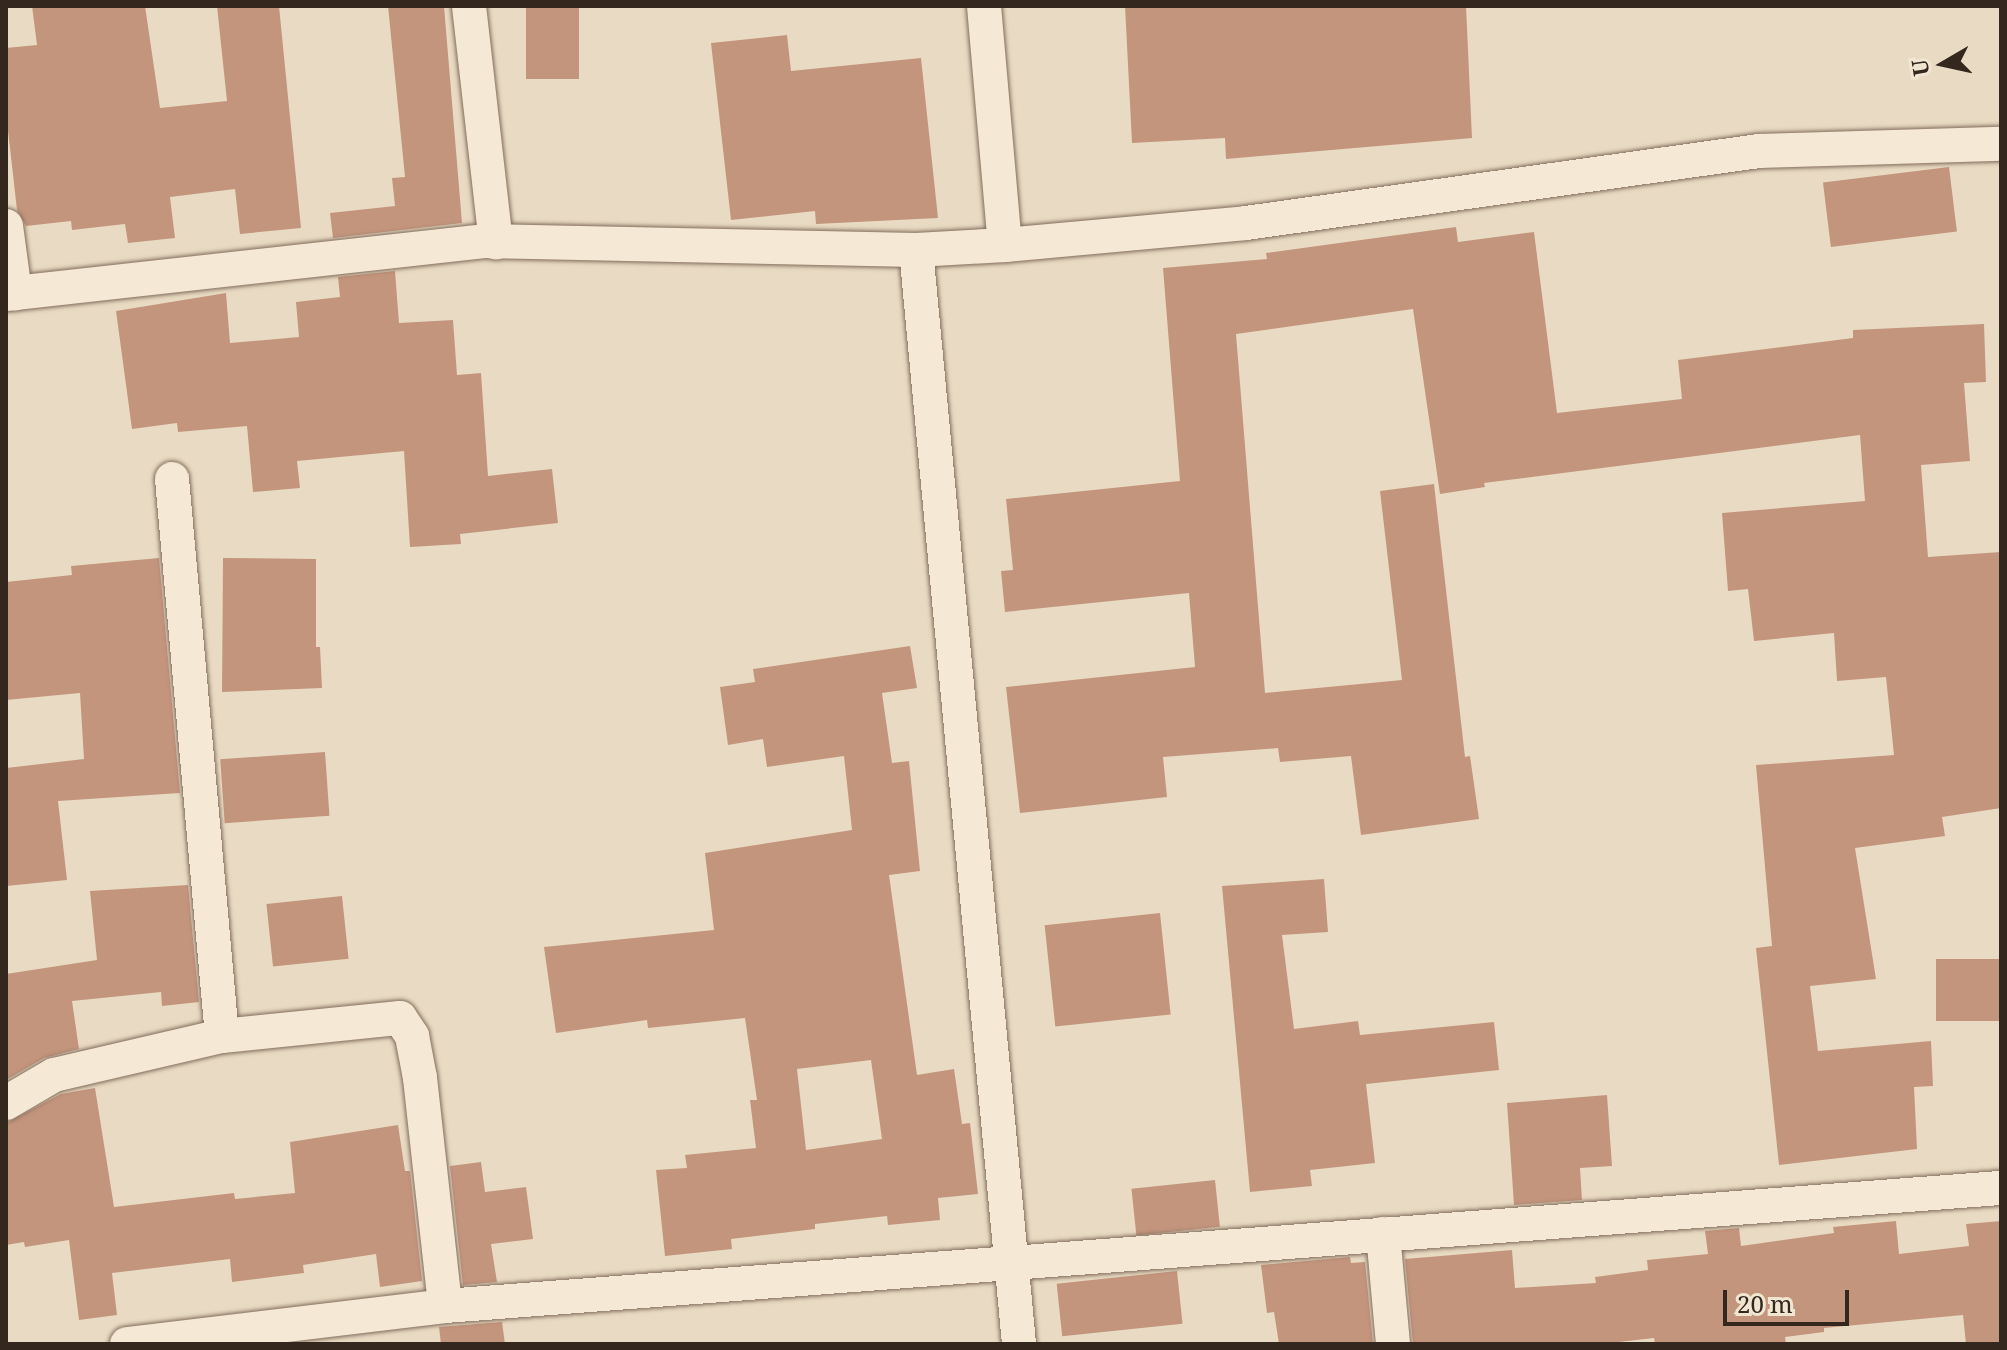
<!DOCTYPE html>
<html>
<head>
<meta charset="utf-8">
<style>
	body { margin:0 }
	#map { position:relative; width:2007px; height:1350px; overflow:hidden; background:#e9dbc3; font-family:"Noto Serif",serif }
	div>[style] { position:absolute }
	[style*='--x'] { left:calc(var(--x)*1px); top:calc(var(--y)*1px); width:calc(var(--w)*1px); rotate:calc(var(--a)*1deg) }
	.building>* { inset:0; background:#c4957d; transform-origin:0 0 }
	.roads { filter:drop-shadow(0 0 2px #826d5c) drop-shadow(0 0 2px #826d5c) }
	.minor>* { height:34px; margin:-17px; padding:0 17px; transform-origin:17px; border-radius:17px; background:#f5e9d5 }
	span { translate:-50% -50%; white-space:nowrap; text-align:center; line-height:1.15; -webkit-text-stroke:6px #f1e6d2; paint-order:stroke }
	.frame { position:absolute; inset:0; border:8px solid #33271e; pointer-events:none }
	.north { position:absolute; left:1903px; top:24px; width:80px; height:80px; -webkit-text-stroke:6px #f1e6d2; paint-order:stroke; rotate:261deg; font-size:22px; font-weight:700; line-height:32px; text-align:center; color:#33271e }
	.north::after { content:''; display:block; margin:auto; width:28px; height:36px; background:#33271e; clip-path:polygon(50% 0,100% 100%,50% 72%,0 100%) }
	.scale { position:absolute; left:1723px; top:1290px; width:126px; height:36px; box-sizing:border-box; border:4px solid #33271e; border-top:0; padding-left:10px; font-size:24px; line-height:28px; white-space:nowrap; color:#33271e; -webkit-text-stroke:6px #f1e6d2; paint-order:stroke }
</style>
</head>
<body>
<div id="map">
	<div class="building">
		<i style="clip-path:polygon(32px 6px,145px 6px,160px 108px,227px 101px,217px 6px,279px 6px,301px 228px,240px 234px,235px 189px,170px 197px,175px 238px,128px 243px,125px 224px,72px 230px,71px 221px,26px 226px,17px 210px,6px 113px,6px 48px,37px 45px)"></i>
		<i style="clip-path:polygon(388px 6px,444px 6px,462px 223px,333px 238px,330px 213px,395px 206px,392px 178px,405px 177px)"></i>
		<i style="left:526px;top:6px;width:53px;height:73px"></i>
		<i style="clip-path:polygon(1125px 6px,1466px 6px,1472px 138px,1226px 159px,1225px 138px,1132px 143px)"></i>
		<i style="clip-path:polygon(787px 35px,791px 71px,921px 58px,938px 218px,816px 224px,815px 211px,731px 220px,711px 43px)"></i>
		<i style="left:1949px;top:167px;width:65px;height:127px;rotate:83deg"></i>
		<i style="clip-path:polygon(1456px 227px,1458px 242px,1534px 232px,1557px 413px,1682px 399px,1678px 360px,1853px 338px,1853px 330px,1984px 324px,1986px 382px,1964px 383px,1970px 461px,1921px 465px,1928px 557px,2001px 552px,2001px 808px,1942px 817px,1945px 836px,1855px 848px,1876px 979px,1810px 986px,1818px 1051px,1931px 1041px,1933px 1086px,1914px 1087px,1917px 1149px,1779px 1165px,1756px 948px,1772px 946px,1756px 765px,1894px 755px,1886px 677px,1837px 681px,1834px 633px,1754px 641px,1748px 589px,1728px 591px,1722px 513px,1865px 501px,1860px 435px,1484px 483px,1485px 487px,1440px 494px,1413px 309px,1236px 334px,1265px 693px,1402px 680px,1380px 491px,1434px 484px,1465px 757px,1470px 756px,1479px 819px,1361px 835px,1351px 756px,1280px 762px,1278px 748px,1163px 757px,1167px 797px,1020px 813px,1006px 687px,1195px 667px,1189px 593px,1005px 612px,1001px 571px,1013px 570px,1006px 499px,1180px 481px,1163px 268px,1267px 259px,1266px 253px)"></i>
		<i style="clip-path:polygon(395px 271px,399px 323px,453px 320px,457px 375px,481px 373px,488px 476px,552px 469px,558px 523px,460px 534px,461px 544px,410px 547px,404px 451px,297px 461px,300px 488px,253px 492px,247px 426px,178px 432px,177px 423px,132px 429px,116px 311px,226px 293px,230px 343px,299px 337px,296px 302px,340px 297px,338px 277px)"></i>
		<i style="clip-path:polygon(159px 558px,180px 793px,58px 801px,67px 880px,6px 886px,6px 768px,84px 759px,80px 693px,6px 700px,6px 582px,72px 575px,71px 566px)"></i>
		<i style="clip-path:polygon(223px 558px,316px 559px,316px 647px,320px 647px,322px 688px,222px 692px)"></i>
		<i style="clip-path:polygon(evenodd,910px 646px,917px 688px,882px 693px,892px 763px,909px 761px,920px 871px,889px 875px,917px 1075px,954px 1069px,962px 1124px,970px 1123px,978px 1194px,938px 1198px,940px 1220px,888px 1225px,887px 1216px,815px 1224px,815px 1229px,731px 1239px,732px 1249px,665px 1256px,656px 1170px,687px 1168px,685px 1155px,756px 1148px,750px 1100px,757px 1100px,745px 1018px,648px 1028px,647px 1020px,556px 1033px,544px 947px,714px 930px,705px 853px,852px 830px,844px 756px,767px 767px,763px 739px,728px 745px,720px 687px,755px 682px,753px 669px,910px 646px,871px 1060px,882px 1139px,806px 1150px,797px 1069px,871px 1060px)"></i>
		<i style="left:325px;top:752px;width:64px;height:105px;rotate:86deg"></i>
		<i style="clip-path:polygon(1324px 879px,1328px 932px,1282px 935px,1294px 1029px,1358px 1021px,1360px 1035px,1494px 1022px,1499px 1070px,1366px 1084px,1375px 1163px,1310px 1170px,1312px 1186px,1250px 1192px,1222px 886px)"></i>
		<i style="clip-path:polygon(188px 885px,199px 1002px,162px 1006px,161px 992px,72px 1001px,79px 1049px,44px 1058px,6px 1080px,6px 974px,97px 960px,90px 891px)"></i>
		<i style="left:342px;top:896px;width:63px;height:76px;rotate:84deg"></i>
		<i style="left:1160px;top:913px;width:102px;height:116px;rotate:84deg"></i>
		<i style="left:2001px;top:959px;width:62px;height:65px;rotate:90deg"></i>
		<i style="clip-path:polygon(95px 1088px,114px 1207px,234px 1193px,235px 1199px,295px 1193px,290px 1142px,398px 1125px,405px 1171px,410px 1171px,422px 1281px,380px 1287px,376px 1254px,303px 1265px,304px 1273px,232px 1282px,230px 1259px,112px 1273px,117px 1315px,79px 1320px,69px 1240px,25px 1247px,24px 1242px,6px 1245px,6px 1123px,61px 1094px)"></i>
		<i style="clip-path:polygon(1607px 1095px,1612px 1166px,1580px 1168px,1582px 1200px,1514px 1205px,1507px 1103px)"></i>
		<i style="clip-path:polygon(481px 1162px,485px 1192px,526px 1187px,533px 1239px,491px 1244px,497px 1282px,463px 1285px,450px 1166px)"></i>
		<i style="left:1215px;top:1180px;width:47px;height:84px;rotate:84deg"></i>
		<i style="clip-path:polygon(1896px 1221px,1899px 1254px,1969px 1246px,1966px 1224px,2001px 1221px,2001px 1344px,1966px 1344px,1963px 1315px,1824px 1328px,1824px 1332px,1785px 1337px,1786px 1344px,1655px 1344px,1654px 1338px,1601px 1344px,1413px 1344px,1405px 1259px,1512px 1250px,1515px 1288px,1596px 1283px,1595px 1277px,1648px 1270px,1647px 1260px,1708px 1254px,1705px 1231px,1739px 1228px,1741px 1246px,1834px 1233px,1833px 1227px)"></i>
		<i style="clip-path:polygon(1350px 1257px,1351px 1263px,1365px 1262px,1373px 1344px,1279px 1344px,1274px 1312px,1267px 1313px,1261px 1265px)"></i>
		<i style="left:1177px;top:1271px;width:53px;height:121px;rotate:84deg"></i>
		<i style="clip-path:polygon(502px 1322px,505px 1344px,441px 1344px,439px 1327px)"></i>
	</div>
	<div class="roads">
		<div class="minor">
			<i style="--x:469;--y:6;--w:238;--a:83.5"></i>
			<i style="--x:984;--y:6;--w:240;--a:85"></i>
			<i style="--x:6;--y:226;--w:68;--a:82.3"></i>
			<i style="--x:916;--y:250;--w:1099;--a:84.62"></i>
			<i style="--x:6;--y:294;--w:481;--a:-6.3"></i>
			<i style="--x:484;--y:241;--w:432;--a:1.2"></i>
			<i style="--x:916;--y:250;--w:89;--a:-3.2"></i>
			<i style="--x:1005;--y:245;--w:242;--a:-5.2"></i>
			<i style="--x:1246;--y:223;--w:518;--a:-7.99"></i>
			<i style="--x:1759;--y:151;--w:242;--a:-1.7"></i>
			<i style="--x:172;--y:479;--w:559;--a:84.87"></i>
			<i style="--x:6;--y:1103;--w:56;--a:-30.3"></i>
			<i style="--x:54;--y:1075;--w:172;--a:-13.1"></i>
			<i style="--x:222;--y:1036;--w:179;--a:-5.8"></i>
			<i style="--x:400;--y:1018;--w:22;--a:56"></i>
			<i style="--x:412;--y:1036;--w:43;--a:79.2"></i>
			<i style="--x:420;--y:1078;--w:229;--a:83.7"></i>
			<i style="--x:1383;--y:1234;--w:110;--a:84.8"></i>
			<i style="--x:127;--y:1344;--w:320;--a:-6.8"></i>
			<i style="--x:445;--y:1306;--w:1560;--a:-4.34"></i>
		</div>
	</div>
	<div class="frame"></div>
	<div class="north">U</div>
	<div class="scale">20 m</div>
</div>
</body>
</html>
